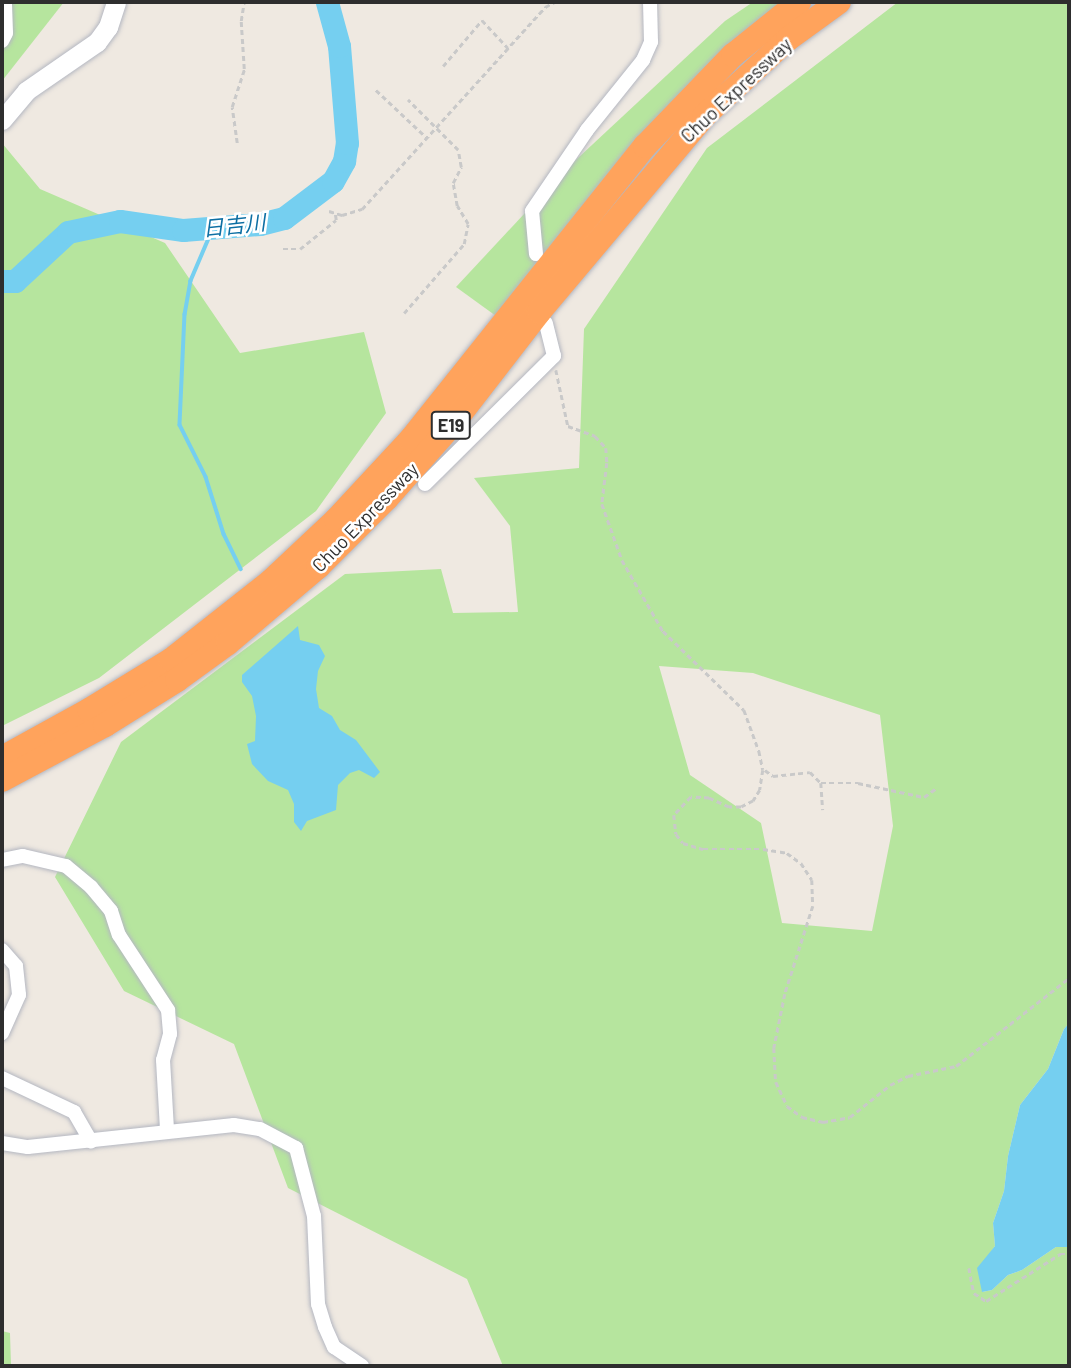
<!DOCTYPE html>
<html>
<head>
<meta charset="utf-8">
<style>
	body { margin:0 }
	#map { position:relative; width:1071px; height:1368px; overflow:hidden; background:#efe9e1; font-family:Barlow,"Noto Sans JP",sans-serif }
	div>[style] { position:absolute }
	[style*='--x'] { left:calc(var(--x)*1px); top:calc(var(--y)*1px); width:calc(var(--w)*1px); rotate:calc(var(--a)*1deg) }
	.green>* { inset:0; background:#b6e59e }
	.water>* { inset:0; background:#75cff0 }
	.stream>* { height:3.5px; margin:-1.75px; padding:0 1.75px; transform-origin:1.75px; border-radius:1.75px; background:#75cff0 }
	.river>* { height:23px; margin:-11.5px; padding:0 11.5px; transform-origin:11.5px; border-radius:11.5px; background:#75cff0 }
	.path>* { height:2.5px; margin-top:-1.25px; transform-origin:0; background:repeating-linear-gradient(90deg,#c9c9c9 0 5px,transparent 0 8.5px) }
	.roads { filter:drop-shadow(0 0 2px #b4b7c1) drop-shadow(0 0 2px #b4b7c1) }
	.minor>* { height:14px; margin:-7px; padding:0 7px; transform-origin:7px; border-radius:7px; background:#fff }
	.secondary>* { height:19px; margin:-9.5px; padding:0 9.5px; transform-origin:9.5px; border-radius:9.5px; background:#fff }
	.motorway>* { height:24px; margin:-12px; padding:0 12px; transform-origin:12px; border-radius:12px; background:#ffa35c }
	span { translate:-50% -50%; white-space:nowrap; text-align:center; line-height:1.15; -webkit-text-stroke:5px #fff; paint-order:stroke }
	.shield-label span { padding:2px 5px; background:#fff; border:2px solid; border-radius:5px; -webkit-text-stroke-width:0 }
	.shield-label { font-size:18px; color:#2e2e2e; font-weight:700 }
	.street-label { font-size:19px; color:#2e2e2e }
	.water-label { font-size:21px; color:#0d6fa3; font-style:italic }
	.frame { position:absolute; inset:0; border:4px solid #2e2e2e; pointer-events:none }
</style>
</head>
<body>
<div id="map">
	<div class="green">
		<i style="clip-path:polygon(2px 2px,64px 2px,2px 81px)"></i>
		<i style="clip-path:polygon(753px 2px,782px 2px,496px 316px,456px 287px,564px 171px,725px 21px)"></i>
		<i style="clip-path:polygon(evenodd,898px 2px,1069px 2px,1069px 1023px,1064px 1029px,1048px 1069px,1020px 1105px,1008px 1156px,1004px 1191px,993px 1223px,995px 1246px,982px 1265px,982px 1292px,992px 1290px,1008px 1275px,1022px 1270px,1056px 1247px,1069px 1247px,1069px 1366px,503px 1366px,467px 1279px,288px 1188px,234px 1044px,124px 991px,55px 877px,121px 742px,345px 574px,441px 569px,453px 613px,518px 612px,510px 526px,474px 478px,579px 468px,584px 329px,707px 148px,898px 2px,659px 666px,753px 673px,880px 715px,893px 826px,872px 931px,782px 923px,761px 823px,690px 775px,659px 666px)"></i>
		<i style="clip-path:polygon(2px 143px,40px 189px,165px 243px,240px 353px,364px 332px,386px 413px,316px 511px,99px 678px,2px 726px)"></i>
		<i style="clip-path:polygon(2px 1331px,10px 1333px,11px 1366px,2px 1366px)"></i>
	</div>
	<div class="water">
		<i style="clip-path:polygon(298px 626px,300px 640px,319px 645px,325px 656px,318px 671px,316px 689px,319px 708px,332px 716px,340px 730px,356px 740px,380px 772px,374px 778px,359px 770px,350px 773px,338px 785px,336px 810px,307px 821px,301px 831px,294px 822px,294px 804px,288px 790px,268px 781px,252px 764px,247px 744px,255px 741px,256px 716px,252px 696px,242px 682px,242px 675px)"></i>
		<i style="clip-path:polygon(1069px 1023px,1069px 1247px,1056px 1247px,1022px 1270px,1008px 1275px,992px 1290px,982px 1292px,977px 1268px,995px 1246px,993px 1223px,1004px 1191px,1008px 1156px,1020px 1105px,1048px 1069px,1064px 1029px)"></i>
	</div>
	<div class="stream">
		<i style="--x:214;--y:227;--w:59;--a:113.1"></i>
		<i style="--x:191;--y:281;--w:34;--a:100"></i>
		<i style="--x:185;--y:314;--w:111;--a:92.6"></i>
		<i style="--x:180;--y:425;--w:58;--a:63.4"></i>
		<i style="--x:206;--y:477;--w:60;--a:72.5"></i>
		<i style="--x:224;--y:534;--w:39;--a:64"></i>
	</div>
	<div class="river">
		<i style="--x:2;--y:281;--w:13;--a:0"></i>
		<i style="--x:15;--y:281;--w:72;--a:-42.8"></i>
		<i style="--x:68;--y:232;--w:53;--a:-11.9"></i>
		<i style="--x:120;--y:221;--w:64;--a:8.1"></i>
		<i style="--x:183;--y:230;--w:77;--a:-4.5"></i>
		<i style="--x:260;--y:224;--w:25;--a:-14"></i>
		<i style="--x:284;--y:218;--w:61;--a:-37.1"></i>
		<i style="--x:333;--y:181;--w:23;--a:-61"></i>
		<i style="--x:344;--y:161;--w:18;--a:-81"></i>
		<i style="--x:347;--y:143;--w:97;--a:-94.7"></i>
		<i style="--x:339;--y:46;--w:46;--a:-105.3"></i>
	</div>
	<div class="path">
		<i style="--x:443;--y:66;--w:60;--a:-49.7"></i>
		<i style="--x:482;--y:20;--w:38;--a:47"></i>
		<i style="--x:376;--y:90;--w:69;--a:43.2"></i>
		<i style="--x:237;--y:143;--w:36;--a:-98"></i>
		<i style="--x:232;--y:107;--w:40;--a:-72"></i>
		<i style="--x:244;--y:69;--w:48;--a:-93.6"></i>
		<i style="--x:241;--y:21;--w:19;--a:-81"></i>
		<i style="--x:329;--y:211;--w:14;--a:17"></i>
		<i style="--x:342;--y:215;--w:21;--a:-17"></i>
		<i style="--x:362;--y:209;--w:273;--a:-47.8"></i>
		<i style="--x:545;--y:7;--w:11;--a:-27"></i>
		<i style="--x:283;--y:249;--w:17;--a:0"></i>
		<i style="--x:300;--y:249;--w:46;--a:-38.9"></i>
		<i style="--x:336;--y:220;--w:7;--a:-98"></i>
		<i style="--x:404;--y:313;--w:91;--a:-49"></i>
		<i style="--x:464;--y:244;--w:20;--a:-79"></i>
		<i style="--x:468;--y:224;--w:21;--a:-121"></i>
		<i style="--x:457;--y:206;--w:23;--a:-100"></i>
		<i style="--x:453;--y:183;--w:18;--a:-63"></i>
		<i style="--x:461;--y:167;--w:17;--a:-100"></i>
		<i style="--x:458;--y:150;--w:71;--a:-135"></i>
		<i style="--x:556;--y:370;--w:57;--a:77.9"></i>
		<i style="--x:568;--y:426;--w:29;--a:20"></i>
		<i style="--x:595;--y:436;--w:16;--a:47"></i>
		<i style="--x:606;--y:448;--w:15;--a:86"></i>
		<i style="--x:607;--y:463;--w:41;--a:97"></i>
		<i style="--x:602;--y:504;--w:59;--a:70.3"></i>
		<i style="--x:622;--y:560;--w:82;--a:60"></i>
		<i style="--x:663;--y:631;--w:113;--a:44.3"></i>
		<i style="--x:744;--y:710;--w:44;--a:69.9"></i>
		<i style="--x:759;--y:751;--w:19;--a:78"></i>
		<i style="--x:763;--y:770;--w:20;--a:99"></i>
		<i style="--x:760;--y:790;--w:13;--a:122"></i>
		<i style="--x:753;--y:801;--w:13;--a:153"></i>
		<i style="--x:741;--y:807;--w:12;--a:180"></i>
		<i style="--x:729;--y:807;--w:22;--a:-156"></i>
		<i style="--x:709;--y:798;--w:18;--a:-177"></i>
		<i style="--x:691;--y:797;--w:25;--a:133"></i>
		<i style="--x:674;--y:815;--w:19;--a:84"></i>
		<i style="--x:676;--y:834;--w:11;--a:52"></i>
		<i style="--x:683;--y:843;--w:21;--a:17"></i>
		<i style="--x:703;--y:849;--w:60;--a:0"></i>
		<i style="--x:763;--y:849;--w:24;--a:9"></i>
		<i style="--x:787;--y:853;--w:17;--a:36"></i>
		<i style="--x:801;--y:863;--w:20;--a:57"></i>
		<i style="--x:812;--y:880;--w:26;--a:88"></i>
		<i style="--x:813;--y:906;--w:92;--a:107.7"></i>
		<i style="--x:785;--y:994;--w:55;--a:101.5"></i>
		<i style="--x:774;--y:1048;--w:34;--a:87"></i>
		<i style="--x:776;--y:1082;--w:26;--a:65"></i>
		<i style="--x:787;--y:1106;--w:19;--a:36"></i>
		<i style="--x:802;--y:1117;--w:22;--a:13"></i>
		<i style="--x:823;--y:1122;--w:27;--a:-10"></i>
		<i style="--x:850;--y:1117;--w:51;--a:-38.7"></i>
		<i style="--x:890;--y:1085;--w:20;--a:-27"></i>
		<i style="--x:908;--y:1076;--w:49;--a:-11.8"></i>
		<i style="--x:956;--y:1066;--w:143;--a:-37.9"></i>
		<i style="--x:765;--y:770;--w:10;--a:37"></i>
		<i style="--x:773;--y:776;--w:37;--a:-6"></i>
		<i style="--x:810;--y:772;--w:16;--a:45"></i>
		<i style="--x:821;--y:783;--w:37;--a:0"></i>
		<i style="--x:858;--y:783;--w:67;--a:12"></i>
		<i style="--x:924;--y:797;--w:14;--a:-36"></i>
		<i style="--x:821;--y:783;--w:27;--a:86"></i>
		<i style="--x:969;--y:1268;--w:25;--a:79"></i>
		<i style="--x:974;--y:1293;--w:14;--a:34"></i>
		<i style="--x:986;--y:1301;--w:88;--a:-32.4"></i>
		<i style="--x:1060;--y:1254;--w:9;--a:0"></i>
	</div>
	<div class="roads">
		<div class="minor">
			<i style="--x:2;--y:41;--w:9;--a:-63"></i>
			<i style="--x:6;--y:33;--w:31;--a:-92"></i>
			<i style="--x:536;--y:254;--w:43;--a:-95.3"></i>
			<i style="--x:532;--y:211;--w:98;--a:-55.8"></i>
			<i style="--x:587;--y:130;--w:90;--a:-51.3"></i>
			<i style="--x:643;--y:60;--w:20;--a:-66"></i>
			<i style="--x:651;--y:42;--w:40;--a:-91.4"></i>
			<i style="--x:425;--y:484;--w:182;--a:-44.8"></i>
			<i style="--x:554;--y:356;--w:34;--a:-104"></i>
			<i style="--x:2;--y:860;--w:21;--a:-11"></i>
			<i style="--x:23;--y:856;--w:44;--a:13.1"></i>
			<i style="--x:66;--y:866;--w:33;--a:40"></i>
			<i style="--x:91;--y:887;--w:31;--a:50"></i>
			<i style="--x:111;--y:911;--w:25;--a:72"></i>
			<i style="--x:119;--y:935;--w:90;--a:56.8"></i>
			<i style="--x:168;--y:1010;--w:24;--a:85"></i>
			<i style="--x:170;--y:1034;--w:27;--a:105"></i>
			<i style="--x:163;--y:1060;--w:70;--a:86.7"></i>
			<i style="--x:2;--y:950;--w:21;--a:49"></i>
			<i style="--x:16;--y:966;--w:29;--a:84"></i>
			<i style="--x:19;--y:995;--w:42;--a:114.1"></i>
			<i style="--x:2;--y:1078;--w:80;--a:25.3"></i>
			<i style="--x:74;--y:1112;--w:34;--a:60"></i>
			<i style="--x:2;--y:1143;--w:26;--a:9"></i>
			<i style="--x:28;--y:1147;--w:207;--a:-6.1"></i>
			<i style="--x:234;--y:1125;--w:26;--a:9"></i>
			<i style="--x:260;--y:1129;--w:41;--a:27.8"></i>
			<i style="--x:296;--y:1148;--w:70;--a:75.2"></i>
			<i style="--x:314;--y:1216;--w:88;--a:87.4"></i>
			<i style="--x:318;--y:1304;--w:24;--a:73"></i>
			<i style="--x:325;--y:1327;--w:22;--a:66"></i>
			<i style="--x:334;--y:1347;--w:34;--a:34"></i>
		</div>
		<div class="secondary">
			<i style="--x:2;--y:120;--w:38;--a:-50"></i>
			<i style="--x:26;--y:91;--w:86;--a:-34.6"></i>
			<i style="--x:97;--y:42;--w:19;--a:-54"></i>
			<i style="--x:108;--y:27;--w:26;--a:-72"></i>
		</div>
		<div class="motorway">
			<i style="--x:2;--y:758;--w:99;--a:-28.9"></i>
			<i style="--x:89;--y:710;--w:96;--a:-31.4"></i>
			<i style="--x:171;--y:660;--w:127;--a:-38.3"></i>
			<i style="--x:271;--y:581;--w:89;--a:-43.2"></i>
			<i style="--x:336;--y:520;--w:110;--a:-47.2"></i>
			<i style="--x:411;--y:439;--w:375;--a:-51.4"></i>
			<i style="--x:645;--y:146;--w:127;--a:-46"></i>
			<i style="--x:733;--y:55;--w:85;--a:-38.8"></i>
			<i style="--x:2;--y:780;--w:117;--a:-28.1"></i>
			<i style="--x:105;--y:725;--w:85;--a:-32"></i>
			<i style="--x:177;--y:680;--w:63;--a:-36"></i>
			<i style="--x:228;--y:643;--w:118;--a:-40.2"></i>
			<i style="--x:318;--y:567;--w:98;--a:-45"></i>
			<i style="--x:387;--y:498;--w:96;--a:-48.4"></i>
			<i style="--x:451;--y:426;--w:144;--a:-52.3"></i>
			<i style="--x:539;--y:312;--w:256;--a:-49.9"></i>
			<i style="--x:704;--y:116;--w:114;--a:-42.5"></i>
			<i style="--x:788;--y:39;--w:63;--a:-36"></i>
		</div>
	</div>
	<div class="shield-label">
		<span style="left:451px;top:425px">E19</span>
	</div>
	<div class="street-label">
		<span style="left:736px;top:90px;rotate:-43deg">Chuo Expressway</span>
		<span style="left:365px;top:517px;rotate:-46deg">Chuo Expressway</span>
	</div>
	<div class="water-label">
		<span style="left:234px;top:225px;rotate:-6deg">日吉川</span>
	</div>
	<div class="frame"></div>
</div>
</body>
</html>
